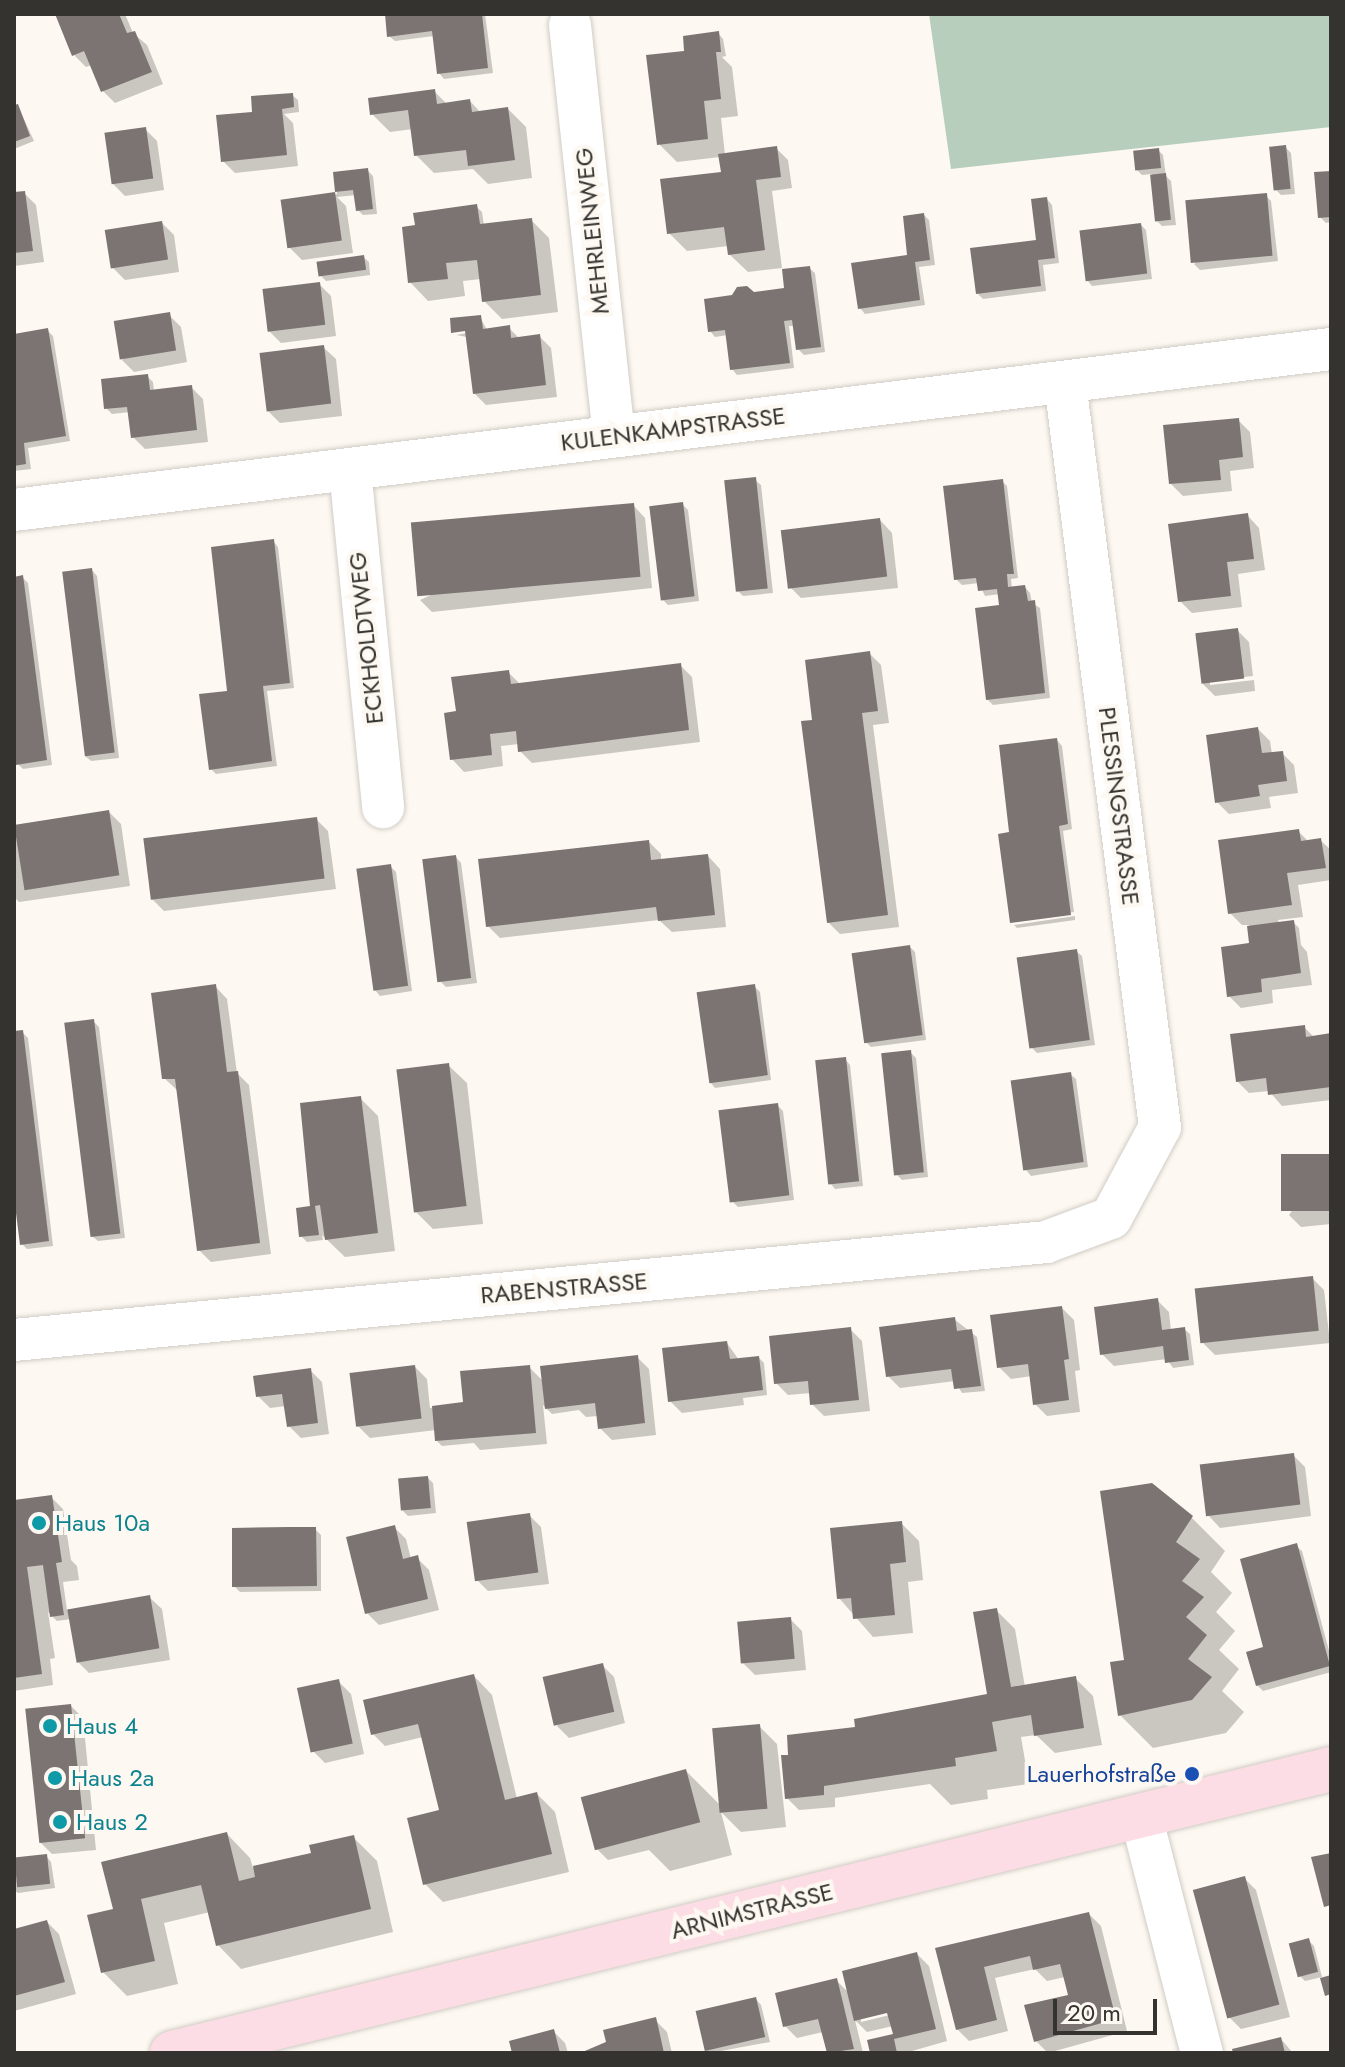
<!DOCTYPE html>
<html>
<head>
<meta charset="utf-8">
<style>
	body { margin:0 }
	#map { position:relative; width:1345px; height:2067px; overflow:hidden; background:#fdf8f1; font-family:Jost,sans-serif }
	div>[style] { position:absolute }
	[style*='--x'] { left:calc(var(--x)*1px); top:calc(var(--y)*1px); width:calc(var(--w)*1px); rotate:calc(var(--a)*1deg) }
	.green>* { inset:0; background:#b8cebc }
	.shadow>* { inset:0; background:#0003 }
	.building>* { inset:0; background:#7c7472; transform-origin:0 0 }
	.roads { filter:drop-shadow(0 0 2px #d0ccc5) drop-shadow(0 0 2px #d0ccc5) }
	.minor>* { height:42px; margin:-21px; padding:0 21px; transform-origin:21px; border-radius:21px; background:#fff }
	.secondary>* { height:44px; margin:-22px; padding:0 22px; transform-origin:22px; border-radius:22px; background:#fddde5 }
	.dots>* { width:22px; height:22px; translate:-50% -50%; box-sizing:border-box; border:4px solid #fdf8f1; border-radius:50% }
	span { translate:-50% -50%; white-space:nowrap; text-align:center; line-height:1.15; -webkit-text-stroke:8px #fdf8f1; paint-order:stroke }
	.street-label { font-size:24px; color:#353330 }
	.culture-label { font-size:24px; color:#0d838f }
	.left { translate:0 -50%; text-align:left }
	.transit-label { font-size:24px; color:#164399 }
	.right { translate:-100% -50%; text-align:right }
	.frame { position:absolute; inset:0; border:16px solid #353330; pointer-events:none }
	.scale { position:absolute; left:1053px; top:1999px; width:104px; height:36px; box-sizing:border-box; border:4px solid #353330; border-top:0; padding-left:10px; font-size:24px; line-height:28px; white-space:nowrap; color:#353330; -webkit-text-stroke:6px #fdf8f1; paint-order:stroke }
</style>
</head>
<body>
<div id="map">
	<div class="green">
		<i style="clip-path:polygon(929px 14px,1331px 14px,1331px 127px,951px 169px)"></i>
	</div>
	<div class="shadow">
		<i style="clip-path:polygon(57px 14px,125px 14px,133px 33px,147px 45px,163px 84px,115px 103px,103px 91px,92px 65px,86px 67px,74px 55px)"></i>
		<i style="clip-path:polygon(387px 14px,485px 14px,493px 73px,444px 79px,439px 73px,434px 36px,395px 41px,389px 36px)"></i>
		<i style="clip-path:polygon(718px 33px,723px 39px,726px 56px,722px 57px,732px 67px,738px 116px,721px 118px,725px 155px,776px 148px,788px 160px,792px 188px,772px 191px,782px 268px,748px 272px,729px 254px,728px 246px,687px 251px,669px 233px,723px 173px,720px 157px,677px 162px,659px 144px,686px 52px)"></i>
		<i style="clip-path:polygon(435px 92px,447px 104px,470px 101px,481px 113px,508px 109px,526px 127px,532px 178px,488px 184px,473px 169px,434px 173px,416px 155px,413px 129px,390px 132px,372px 114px)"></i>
		<i style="clip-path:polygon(292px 95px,298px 100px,299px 112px,284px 114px,293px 123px,298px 166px,235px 173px,223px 161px,257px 113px)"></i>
		<i style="clip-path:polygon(18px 106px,34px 141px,14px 149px,14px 107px)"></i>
		<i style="clip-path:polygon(145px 129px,157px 141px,164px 190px,125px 196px,113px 184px)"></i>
		<i style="clip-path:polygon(1285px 147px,1291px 153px,1295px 194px,1281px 195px,1275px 189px)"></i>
		<i style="clip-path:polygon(1158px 150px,1163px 155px,1166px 176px,1171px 181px,1176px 225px,1162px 226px,1156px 220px,1152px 174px,1142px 175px,1137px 170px)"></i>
		<i style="clip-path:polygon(368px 171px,373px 176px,377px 214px,363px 215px,358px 210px,356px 195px,337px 197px,346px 206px,353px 253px,302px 260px,290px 248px,284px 202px,337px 194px,335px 174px)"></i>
		<i style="clip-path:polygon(1331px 173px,1331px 222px,1326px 223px,1320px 217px)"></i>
		<i style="clip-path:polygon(24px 193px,36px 205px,44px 262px,14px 266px,14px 194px)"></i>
		<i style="clip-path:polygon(1266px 196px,1271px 201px,1278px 261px,1200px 270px,1194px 264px)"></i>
		<i style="clip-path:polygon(1047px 199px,1052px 205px,1059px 263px,1043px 265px,1046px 291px,983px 299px,978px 294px,1038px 242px)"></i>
		<i style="clip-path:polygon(477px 207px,482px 212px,484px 226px,531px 220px,549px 238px,558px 312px,502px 319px,484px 301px,481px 279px,463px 281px,465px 296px,428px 301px,410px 282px)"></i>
		<i style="clip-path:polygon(924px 215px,929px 220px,935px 265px,919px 267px,925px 305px,865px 314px,860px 308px,910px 256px)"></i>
		<i style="clip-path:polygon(162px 223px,174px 235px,179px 272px,125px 280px,113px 268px)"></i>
		<i style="clip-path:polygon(1141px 225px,1146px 230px,1152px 279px,1092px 286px,1087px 280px)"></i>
		<i style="clip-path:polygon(363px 257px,369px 262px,370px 275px,326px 281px,320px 275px)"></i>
		<i style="clip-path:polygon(809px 268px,815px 273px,825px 352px,804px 355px,798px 349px,795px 326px,789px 326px,794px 368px,737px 375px,732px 369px,728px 335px,715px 337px,710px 331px,753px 294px,786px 290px)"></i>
		<i style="clip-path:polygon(319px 284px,331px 296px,336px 336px,281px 343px,269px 331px)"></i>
		<i style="clip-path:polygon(169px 315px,181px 327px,187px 362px,134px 372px,122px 360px)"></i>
		<i style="clip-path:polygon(480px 317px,487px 330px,509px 328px,520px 339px,539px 336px,551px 348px,557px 397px,486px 405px,474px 393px,467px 337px,456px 335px,467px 333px)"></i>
		<i style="clip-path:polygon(48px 331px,53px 336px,70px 441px,28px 448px,31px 469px,14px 471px,14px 336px)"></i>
		<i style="clip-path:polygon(323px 347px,336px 359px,342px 416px,280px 423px,268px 411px)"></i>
		<i style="clip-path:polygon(147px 376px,153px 382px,154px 392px,191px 387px,203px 399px,208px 442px,145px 449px,133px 437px,130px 412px,112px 414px,106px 408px)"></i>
		<i style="clip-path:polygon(1238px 420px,1250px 432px,1254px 468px,1230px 471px,1232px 491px,1183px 496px,1171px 484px)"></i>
		<i style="clip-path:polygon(755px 480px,761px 485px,773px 593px,743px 596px,738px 591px)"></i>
		<i style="clip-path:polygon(1002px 481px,1007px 486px,1018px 578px,1011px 579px,1012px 589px,1025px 587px,1030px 593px,1032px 603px,1040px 608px,1050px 698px,993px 705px,987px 699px,1002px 607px,1000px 594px,985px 596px,979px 583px,962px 585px,956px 579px)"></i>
		<i style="clip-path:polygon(682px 504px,688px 510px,699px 601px,668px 605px,663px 600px)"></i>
		<i style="clip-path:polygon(633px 505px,645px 518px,652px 588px,432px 612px,420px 600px)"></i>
		<i style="clip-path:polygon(1247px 515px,1259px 528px,1265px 570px,1238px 574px,1242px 607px,1192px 613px,1180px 601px)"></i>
		<i style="clip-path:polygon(880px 520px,892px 533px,898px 588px,801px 598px,789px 586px)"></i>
		<i style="clip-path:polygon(273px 541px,278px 547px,294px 688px,267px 691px,277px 766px,216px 774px,211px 769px,229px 692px)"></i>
		<i style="clip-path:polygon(92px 570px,97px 576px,119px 758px,91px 761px,85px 756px)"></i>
		<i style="clip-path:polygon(23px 578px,28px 583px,52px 765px,23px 769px,18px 764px,14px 736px,14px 579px)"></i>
		<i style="clip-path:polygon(1237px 630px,1249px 642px,1253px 676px,1210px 681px,1210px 685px,1254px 680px,1255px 691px,1215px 696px,1203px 684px)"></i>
		<i style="clip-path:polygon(869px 653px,881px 665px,889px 723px,873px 725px,899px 927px,840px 934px,828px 922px,815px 722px)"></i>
		<i style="clip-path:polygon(680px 665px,692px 677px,700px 742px,532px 763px,520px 751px,519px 744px,501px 746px,503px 766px,464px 772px,452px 759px,458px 713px,509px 673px,521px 685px)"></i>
		<i style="clip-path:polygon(1258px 729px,1270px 741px,1272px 754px,1282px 753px,1294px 765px,1298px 793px,1269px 797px,1271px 808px,1229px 814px,1217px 802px)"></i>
		<i style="clip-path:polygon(1057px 740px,1062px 746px,1072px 829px,1063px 831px,1074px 912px,1013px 921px,1013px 924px,1012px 833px)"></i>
		<i style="clip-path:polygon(109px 812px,121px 824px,130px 886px,19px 902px,14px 897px,14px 825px)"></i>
		<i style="clip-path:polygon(316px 819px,328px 831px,336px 889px,164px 911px,152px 899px)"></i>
		<i style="clip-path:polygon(1298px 831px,1309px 842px,1320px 840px,1331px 850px,1331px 880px,1298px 885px,1303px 917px,1278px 920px,1279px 924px,1293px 922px,1299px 928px,1301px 945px,1307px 952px,1312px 985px,1272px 990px,1273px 1003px,1241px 1008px,1229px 996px,1254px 945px,1249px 925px,1242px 925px,1230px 913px)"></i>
		<i style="clip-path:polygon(649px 842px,661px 854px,661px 861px,708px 856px,720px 869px,726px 927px,672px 932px,659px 920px,500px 938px,488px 926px)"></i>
		<i style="clip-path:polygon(456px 857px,461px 863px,477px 983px,446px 987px,440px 981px)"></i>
		<i style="clip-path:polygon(390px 866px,396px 872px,412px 991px,380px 996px,375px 990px)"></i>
		<i style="clip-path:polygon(1075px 916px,1075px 920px,1017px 928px,1014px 925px)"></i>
		<i style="clip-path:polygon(910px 947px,915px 952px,926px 1040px,871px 1047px,865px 1041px)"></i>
		<i style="clip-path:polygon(1076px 951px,1082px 956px,1095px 1045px,1037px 1053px,1032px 1048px)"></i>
		<i style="clip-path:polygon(215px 986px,227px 999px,237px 1073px,249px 1085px,271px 1254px,211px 1262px,199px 1250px,178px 1091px,164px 1078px)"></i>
		<i style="clip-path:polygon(754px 986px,760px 992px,771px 1080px,715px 1088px,710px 1082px)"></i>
		<i style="clip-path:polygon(93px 1021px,99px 1027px,125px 1238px,98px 1241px,92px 1236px)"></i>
		<i style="clip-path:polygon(1304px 1027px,1314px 1037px,1331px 1035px,1331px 1100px,1282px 1106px,1269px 1091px,1249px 1093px,1237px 1081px)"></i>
		<i style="clip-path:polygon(22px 1032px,28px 1038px,53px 1246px,27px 1249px,22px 1244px,14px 1180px,14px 1033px)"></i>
		<i style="clip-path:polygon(910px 1052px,916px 1058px,928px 1177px,902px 1180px,896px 1174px)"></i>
		<i style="clip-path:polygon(845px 1059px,850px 1065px,863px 1186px,835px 1189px,830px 1183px)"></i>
		<i style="clip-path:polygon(448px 1065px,467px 1083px,483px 1224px,433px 1229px,415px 1211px)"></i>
		<i style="clip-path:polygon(1070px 1074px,1076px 1079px,1088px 1167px,1031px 1176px,1026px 1170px)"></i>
		<i style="clip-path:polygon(360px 1098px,378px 1116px,395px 1251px,345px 1257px,322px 1235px,323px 1240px,307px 1242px,301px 1236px)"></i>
		<i style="clip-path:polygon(777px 1105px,783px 1111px,794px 1200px,738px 1207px,733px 1202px)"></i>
		<i style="clip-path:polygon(1331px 1156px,1331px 1224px,1301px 1227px,1289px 1215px)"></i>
		<i style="clip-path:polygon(1312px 1278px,1324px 1290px,1330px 1343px,1215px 1355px,1203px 1343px)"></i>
		<i style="clip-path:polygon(1157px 1300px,1169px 1312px,1171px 1331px,1184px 1329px,1190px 1334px,1194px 1365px,1173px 1368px,1167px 1359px,1114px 1366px,1102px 1354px)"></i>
		<i style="clip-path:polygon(1062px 1308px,1074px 1320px,1080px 1370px,1075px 1371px,1080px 1412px,1047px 1416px,1035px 1404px,1032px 1376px,1011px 1379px,999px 1367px)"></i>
		<i style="clip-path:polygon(954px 1319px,977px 1337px,985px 1391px,962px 1393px,955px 1381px,900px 1388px,888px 1376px)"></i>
		<i style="clip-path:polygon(850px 1329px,862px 1341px,870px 1411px,824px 1416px,812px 1404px,811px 1393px,788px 1395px,776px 1383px)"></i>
		<i style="clip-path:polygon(727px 1343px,739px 1360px,759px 1358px,764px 1363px,767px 1395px,743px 1398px,744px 1405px,682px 1413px,670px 1401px)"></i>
		<i style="clip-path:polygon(637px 1357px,649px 1369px,656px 1435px,612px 1440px,600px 1428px,598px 1416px,586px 1417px,579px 1410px,552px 1414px,543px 1405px,547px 1444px,480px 1450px,474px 1443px,442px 1446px,437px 1441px,436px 1430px,370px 1438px,358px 1426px,415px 1367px,427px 1379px,430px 1408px,462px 1404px,529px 1367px,544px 1382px)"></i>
		<i style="clip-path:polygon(310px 1370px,322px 1382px,329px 1434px,301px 1438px,289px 1426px,286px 1406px,270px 1408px,258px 1396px)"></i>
		<i style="clip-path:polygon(1293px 1455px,1305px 1467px,1311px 1516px,1220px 1528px,1208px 1515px)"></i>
		<i style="clip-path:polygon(428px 1478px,433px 1483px,436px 1513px,408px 1516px,403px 1511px)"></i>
		<i style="clip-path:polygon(1103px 1493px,1192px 1518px,1225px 1551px,1211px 1572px,1232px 1593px,1216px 1612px,1235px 1631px,1219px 1650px,1239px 1669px,1222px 1691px,1244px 1712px,1226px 1733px,1153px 1748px,1120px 1715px,1126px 1662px)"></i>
		<i style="clip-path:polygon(51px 1497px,63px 1509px,71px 1560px,77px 1566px,79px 1580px,63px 1582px,67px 1610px,149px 1597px,162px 1609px,170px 1660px,89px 1673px,77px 1661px,71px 1619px,57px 1621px,48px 1612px,55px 1658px,50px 1659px,53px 1685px,14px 1691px,14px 1502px)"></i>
		<i style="clip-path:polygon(529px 1515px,541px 1527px,549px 1584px,488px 1591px,476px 1579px)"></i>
		<i style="clip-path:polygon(901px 1523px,919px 1541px,923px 1580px,908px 1582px,913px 1633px,873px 1637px,839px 1598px)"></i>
		<i style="clip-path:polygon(394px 1527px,406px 1539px,411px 1559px,417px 1558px,429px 1570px,439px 1610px,379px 1625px,367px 1613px)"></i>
		<i style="clip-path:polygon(315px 1529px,321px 1535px,321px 1591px,240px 1592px,234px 1586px)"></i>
		<i style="clip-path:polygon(1296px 1546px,1302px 1551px,1331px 1658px,1331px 1672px,1263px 1691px,1257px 1685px,1266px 1649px)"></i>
		<i style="clip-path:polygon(997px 1611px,1015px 1629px,1025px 1687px,1075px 1678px,1093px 1696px,1102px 1745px,1055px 1753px,1036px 1735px,1021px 1737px,1029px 1784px,987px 1790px,988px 1799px,951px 1805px,930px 1784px,835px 1798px,835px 1807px,799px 1810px,787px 1798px,858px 1728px,989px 1696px)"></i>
		<i style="clip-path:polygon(790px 1619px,802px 1631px,806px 1670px,755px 1675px,743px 1663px)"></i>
		<i style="clip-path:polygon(602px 1665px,614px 1677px,625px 1723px,569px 1738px,557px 1726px)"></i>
		<i style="clip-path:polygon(474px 1676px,492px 1695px,517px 1799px,537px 1794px,555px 1812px,569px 1872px,443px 1902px,425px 1884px,442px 1812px,423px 1737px,385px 1746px,373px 1734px)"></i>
		<i style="clip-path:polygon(339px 1682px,351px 1694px,364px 1754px,325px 1763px,313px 1751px)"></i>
		<i style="clip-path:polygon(71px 1706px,83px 1718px,96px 1850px,52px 1854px,40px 1842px)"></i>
		<i style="clip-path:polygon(759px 1726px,777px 1744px,786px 1827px,741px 1832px,721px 1812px,732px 1855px,670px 1871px,649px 1850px,608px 1860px,596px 1848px,686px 1771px,722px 1807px)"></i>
		<i style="clip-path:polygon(227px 1834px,250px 1858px,253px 1868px,313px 1854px,353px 1837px,377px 1861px,393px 1932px,241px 1969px,218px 1945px,210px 1912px,164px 1923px,178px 1984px,127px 1996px,103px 1972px,115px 1911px)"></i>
		<i style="clip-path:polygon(46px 1856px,51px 1862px,55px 1888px,18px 1893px,14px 1890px,14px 1860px)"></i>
		<i style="clip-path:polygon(1244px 1878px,1256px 1890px,1290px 2017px,1241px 2029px,1229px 2017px)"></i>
		<i style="clip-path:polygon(1089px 1914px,1101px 1926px,1127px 2031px,1048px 2053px,1036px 2041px,1070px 1996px,1065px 1977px,1047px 1981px,1035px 1969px,995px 1978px,1008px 2031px,969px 2041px,957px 2029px,938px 1950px)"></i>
		<i style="clip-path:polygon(47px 1922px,59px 1934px,76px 1994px,14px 2011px,14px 1931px)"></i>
		<i style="clip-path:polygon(1308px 1940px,1314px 1946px,1322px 1977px,1305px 1981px,1300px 1976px)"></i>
		<i style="clip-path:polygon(evenodd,917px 1954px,929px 1966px,947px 2041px,905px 2053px,872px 2053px,895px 2036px,893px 2026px,867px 2032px,855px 2020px,863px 2053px,829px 2053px,823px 2032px,797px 2038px,785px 2026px,836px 1980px,849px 1993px,917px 1954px,897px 2009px,898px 2013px,861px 2022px,861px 2018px,897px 2009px)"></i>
		<i style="clip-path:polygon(756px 1999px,761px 2005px,770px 2042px,710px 2053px,706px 2050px)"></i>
		<i style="clip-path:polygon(655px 2020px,667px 2032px,672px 2053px,582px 2053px)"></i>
		<i style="clip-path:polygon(553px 2031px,565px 2043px,568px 2053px,514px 2053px)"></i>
		<i style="clip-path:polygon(1281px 2039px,1293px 2053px,1235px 2053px)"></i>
	</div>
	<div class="building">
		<i style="clip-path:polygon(55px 14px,119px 14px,127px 33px,135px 31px,152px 72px,101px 92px,84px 51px,72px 56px)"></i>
		<i style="clip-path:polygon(385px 14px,482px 14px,488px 68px,437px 74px,432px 31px,387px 37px)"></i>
		<i style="clip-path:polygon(719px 31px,721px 52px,716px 52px,721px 99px,704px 101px,708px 139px,657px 145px,646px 55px,684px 51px,683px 36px)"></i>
		<i style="clip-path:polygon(435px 89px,437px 104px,470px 99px,472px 112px,508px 107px,515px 160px,468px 166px,466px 150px,414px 156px,408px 110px,370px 115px,368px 98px)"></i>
		<i style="clip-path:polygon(293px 93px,294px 107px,282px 109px,287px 155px,221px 162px,216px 115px,252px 112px,251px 96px)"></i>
		<i style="clip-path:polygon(18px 104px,30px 136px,14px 142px,14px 105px)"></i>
		<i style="left:146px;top:127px;width:52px;height:42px;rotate:82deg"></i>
		<i style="left:1286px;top:145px;width:44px;height:17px;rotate:84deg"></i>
		<i style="clip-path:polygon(777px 146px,781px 177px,756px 180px,765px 250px,728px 255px,724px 227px,667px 234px,660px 179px,721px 172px,718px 154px)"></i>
		<i style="left:1159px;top:148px;width:20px;height:26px;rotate:84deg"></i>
		<i style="clip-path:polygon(368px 168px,373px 209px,356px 211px,353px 190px,335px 192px,333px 172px)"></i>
		<i style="clip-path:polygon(1331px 171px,1331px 217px,1318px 218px,1314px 172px)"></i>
		<i style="left:1166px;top:173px;width:47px;height:16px;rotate:84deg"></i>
		<i style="clip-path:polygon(25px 191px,33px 251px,14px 253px,14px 192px)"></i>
		<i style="left:335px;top:192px;width:49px;height:55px;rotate:82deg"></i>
		<i style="left:1267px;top:193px;width:63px;height:82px;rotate:85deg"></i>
		<i style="clip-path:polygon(1047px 197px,1055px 258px,1038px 260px,1041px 286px,976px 294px,970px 248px,1036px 240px,1031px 199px)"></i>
		<i style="clip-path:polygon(477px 204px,480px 224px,532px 218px,541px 295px,482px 302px,477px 260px,446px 263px,448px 279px,408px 283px,402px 227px,415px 225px,413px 213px)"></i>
		<i style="clip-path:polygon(924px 213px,930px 260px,915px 262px,920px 300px,858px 309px,851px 263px,907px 255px,903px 216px)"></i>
		<i style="left:162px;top:221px;width:39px;height:58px;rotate:81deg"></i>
		<i style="left:1141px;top:223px;width:51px;height:62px;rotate:83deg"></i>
		<i style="left:364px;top:255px;width:15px;height:48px;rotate:82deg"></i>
		<i style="clip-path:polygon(810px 266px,821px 347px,796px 350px,792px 320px,784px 321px,790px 363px,730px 370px,725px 330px,708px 332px,704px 299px,732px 295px,737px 287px,747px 286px,754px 292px,784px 288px,782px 269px)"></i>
		<i style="left:320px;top:282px;width:43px;height:58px;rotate:83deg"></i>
		<i style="left:170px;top:312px;width:39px;height:57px;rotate:81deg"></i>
		<i style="clip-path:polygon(481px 315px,483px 329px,510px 325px,511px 338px,540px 334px,546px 385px,473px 394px,465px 331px,451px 333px,450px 318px)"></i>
		<i style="clip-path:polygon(48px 328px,66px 436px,24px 443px,26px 464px,14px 466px,14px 334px)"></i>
		<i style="left:324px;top:345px;width:59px;height:65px;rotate:83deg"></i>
		<i style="clip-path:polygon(148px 374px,150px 390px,192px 385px,197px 430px,131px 438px,127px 407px,104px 409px,101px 379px)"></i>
		<i style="clip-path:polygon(1239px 418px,1243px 457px,1219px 460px,1221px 480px,1169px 484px,1163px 425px)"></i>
		<i style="left:756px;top:477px;width:112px;height:32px;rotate:84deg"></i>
		<i style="clip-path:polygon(1003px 479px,1014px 574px,1007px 574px,1008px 587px,1025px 585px,1028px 601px,1035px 600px,1045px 693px,986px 700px,975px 608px,999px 605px,997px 589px,978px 591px,976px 578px,954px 580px,943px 486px)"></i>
		<i style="left:683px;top:502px;width:95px;height:34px;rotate:83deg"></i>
		<i style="left:634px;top:503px;width:74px;height:224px;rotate:85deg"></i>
		<i style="clip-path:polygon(1248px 513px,1254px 559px,1227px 562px,1231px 596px,1178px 602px,1168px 524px)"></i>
		<i style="left:880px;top:518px;width:59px;height:100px;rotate:83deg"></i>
		<i style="clip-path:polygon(274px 539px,290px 683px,263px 686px,272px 761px,209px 770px,199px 694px,227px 691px,211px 547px)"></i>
		<i style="left:92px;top:568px;width:186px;height:30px;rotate:83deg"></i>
		<i style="clip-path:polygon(23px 575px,47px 760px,16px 765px,14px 577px)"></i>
		<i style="left:1238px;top:628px;width:51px;height:43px;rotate:83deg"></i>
		<i style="clip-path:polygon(870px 651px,878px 711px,862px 713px,888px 915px,827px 923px,801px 721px,812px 720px,805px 660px)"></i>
		<i style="clip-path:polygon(681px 663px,689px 730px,518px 752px,516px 731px,490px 734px,492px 755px,450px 760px,444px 713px,456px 711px,451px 677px,509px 670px,511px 684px)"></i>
		<i style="clip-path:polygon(1258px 727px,1262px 753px,1283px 751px,1287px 781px,1258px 785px,1260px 796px,1215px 803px,1206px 735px)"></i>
		<i style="clip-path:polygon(1057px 738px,1068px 824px,1059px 826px,1071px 915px,1010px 923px,998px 834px,1009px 832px,999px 745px)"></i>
		<i style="left:109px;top:810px;width:66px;height:96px;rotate:81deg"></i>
		<i style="left:317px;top:817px;width:62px;height:175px;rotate:83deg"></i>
		<i style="clip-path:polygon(1299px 829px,1301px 841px,1321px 838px,1326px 868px,1287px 873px,1292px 905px,1228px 914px,1218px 840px)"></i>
		<i style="clip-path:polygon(649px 840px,651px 860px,708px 854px,715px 915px,658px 921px,656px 907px,486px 927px,478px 859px)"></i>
		<i style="left:456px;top:855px;width:124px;height:34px;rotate:83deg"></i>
		<i style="left:391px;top:864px;width:123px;height:35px;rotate:82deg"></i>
		<i style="clip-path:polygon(1294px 920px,1301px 973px,1261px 979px,1262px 992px,1227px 997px,1221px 947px,1249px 943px,1247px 926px)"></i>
		<i style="left:910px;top:945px;width:91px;height:59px;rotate:82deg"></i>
		<i style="left:1077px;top:949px;width:92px;height:61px;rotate:82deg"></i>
		<i style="clip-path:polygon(216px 984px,227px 1072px,238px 1071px,260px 1243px,197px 1251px,175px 1079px,162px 1079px,151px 993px)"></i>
		<i style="left:755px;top:984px;width:92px;height:59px;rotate:82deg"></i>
		<i style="left:94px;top:1019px;width:216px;height:30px;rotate:83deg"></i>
		<i style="clip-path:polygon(1305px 1025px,1306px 1037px,1331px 1033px,1331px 1087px,1268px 1095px,1266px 1078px,1236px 1082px,1230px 1034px)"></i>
		<i style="clip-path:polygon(23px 1030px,49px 1241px,20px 1245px,14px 1197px,14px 1031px)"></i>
		<i style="left:911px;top:1050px;width:123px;height:30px;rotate:84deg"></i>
		<i style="left:846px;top:1057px;width:125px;height:31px;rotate:84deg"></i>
		<i style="left:449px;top:1063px;width:144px;height:53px;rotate:83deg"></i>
		<i style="left:1071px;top:1072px;width:91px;height:61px;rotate:82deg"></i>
		<i style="clip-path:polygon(361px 1096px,378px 1233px,325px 1240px,320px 1205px,315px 1206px,319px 1235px,299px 1237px,296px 1208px,310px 1206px,300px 1103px)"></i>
		<i style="left:778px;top:1103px;width:93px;height:60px;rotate:83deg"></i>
		<i style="left:1331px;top:1154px;width:57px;height:50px;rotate:90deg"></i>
		<i style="left:1313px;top:1276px;width:55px;height:119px;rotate:84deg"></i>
		<i style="clip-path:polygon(1158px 1298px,1162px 1330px,1185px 1327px,1189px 1360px,1165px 1363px,1163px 1346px,1100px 1355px,1094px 1307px)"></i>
		<i style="clip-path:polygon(1062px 1306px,1069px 1359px,1064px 1360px,1069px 1400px,1033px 1405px,1028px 1364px,997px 1368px,990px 1315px)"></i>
		<i style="clip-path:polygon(955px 1317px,957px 1331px,972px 1329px,981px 1386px,954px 1389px,951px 1369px,886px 1377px,879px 1327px)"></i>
		<i style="clip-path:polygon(851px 1327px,859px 1400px,810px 1405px,808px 1381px,774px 1384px,769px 1336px)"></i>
		<i style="clip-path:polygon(727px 1341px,730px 1359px,759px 1356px,763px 1390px,668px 1402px,662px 1348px)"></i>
		<i style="clip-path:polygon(638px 1355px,645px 1423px,598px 1429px,595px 1403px,545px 1409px,540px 1366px)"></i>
		<i style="left:415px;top:1365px;width:54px;height:66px;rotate:83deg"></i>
		<i style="clip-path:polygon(530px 1365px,536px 1433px,435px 1441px,432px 1406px,463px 1402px,460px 1371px)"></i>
		<i style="clip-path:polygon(311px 1368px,318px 1423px,287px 1427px,282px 1394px,256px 1397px,253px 1376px)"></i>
		<i style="left:1294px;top:1453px;width:52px;height:95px;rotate:83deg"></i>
		<i style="left:428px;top:1476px;width:32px;height:30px;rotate:85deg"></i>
		<i style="clip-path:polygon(1152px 1483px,1193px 1516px,1176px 1542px,1200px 1559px,1182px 1581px,1204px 1597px,1186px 1617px,1207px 1635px,1188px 1659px,1212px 1677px,1192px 1700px,1118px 1716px,1110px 1662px,1124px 1660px,1100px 1491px)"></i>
		<i style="clip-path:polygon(52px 1495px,62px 1562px,56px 1563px,64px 1615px,50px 1617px,43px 1565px,27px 1567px,42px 1674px,14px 1678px,14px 1500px)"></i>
		<i style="left:530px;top:1513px;width:60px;height:64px;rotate:82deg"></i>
		<i style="clip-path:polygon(902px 1521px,906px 1562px,890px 1564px,895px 1615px,853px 1619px,851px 1598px,837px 1599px,830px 1528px)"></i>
		<i style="clip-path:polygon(395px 1525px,403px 1559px,418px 1555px,428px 1599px,365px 1614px,346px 1537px)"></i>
		<i style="clip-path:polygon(289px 1527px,316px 1527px,317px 1586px,232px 1587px,232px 1528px)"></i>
		<i style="clip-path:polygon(1297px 1543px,1330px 1666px,1256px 1686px,1246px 1652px,1263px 1647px,1240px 1559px)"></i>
		<i style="left:150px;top:1595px;width:54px;height:84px;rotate:80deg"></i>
		<i style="clip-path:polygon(997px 1608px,1011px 1687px,1076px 1676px,1084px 1728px,1034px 1736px,1031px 1715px,992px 1722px,997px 1751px,955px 1758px,956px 1766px,824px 1786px,824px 1795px,785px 1799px,781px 1755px,788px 1755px,787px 1735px,855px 1727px,854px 1719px,987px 1694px,973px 1612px)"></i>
		<i style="left:791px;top:1617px;width:42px;height:54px;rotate:85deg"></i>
		<i style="left:603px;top:1663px;width:50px;height:62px;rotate:77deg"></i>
		<i style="clip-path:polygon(474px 1674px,505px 1800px,537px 1792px,552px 1854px,423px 1885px,407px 1818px,439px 1810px,418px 1724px,371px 1735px,363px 1700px)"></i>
		<i style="left:339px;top:1679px;width:66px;height:43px;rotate:78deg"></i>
		<i style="left:71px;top:1704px;width:135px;height:46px;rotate:84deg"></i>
		<i style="left:760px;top:1724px;width:85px;height:48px;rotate:85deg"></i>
		<i style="left:686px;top:1769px;width:55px;height:109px;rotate:75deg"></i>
		<i style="clip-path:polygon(227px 1832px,239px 1881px,255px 1877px,253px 1866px,311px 1853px,309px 1845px,354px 1835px,371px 1909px,216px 1946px,201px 1885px,141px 1899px,155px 1961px,101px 1973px,87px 1915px,113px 1909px,101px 1862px)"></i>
		<i style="clip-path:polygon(1331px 1853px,1331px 1905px,1324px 1907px,1311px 1857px)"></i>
		<i style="left:47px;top:1854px;width:30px;height:33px;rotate:84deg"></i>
		<i style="left:1245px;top:1876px;width:133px;height:54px;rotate:75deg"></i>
		<i style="clip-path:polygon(1089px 1912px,1116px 2019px,1034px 2042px,1024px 2005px,1068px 1995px,1060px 1964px,1033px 1970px,1030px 1956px,984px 1967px,997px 2020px,956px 2030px,935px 1948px)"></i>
		<i style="clip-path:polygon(47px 1920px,65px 1982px,14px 1996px,14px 1929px)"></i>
		<i style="left:1309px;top:1938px;width:35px;height:21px;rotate:75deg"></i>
		<i style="clip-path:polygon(917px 1952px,936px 2029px,894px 2039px,897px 2053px,870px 2053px,867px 2040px,893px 2034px,887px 2013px,854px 2021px,842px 1971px)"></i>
		<i style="clip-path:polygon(1331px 1975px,1331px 1994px,1325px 1996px,1320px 1978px)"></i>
		<i style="clip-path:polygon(837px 1978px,854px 2049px,827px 2053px,818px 2019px,783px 2027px,775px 1993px)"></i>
		<i style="left:756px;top:1997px;width:41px;height:62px;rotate:77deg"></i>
		<i style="clip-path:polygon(656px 2017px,664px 2053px,580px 2053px,606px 2042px,603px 2030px)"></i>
		<i style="clip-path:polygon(554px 2029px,560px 2053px,512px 2053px,509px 2041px)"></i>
		<i style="clip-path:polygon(1281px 2037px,1285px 2053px,1233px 2053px,1232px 2049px)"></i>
	</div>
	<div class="roads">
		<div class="minor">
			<i style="--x:570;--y:25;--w:413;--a:83.9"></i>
			<i style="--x:350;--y:469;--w:340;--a:84.4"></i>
			<i style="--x:14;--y:510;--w:1327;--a:-6.97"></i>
			<i style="--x:14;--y:1340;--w:1037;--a:-5.42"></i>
			<i style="--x:1046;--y:1242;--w:69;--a:-20.3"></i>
			<i style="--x:1111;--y:1218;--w:103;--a:-61.7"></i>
			<i style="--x:1160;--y:1127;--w:751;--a:-97.27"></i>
			<i style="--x:1141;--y:1816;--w:245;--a:75.6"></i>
		</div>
		<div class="secondary">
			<i style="--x:172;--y:2053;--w:1193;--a:-13.77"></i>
		</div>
	</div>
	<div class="dots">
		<i style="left:39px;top:1523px;background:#0f9aa8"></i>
		<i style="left:50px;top:1726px;background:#0f9aa8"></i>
		<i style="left:1192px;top:1774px;background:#1a4fb4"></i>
		<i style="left:55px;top:1778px;background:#0f9aa8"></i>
		<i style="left:60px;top:1822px;background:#0f9aa8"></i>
	</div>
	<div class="street-label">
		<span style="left:592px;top:231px;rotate:-96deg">MEHRLEINWEG</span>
		<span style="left:673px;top:429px;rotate:-7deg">KULENKAMPSTRASSE</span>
		<span style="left:366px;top:638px;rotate:-96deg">ECKHOLDTWEG</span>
		<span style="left:1119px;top:806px;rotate:83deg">PLESSINGSTRASSE</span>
		<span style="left:564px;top:1288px;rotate:-5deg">RABENSTRASSE</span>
		<span style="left:752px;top:1911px;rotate:-14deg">ARNIMSTRASSE</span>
	</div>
	<div class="culture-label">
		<span class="left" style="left:55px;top:1523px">Haus 10a</span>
		<span class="left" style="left:66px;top:1726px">Haus 4</span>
		<span class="left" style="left:71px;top:1778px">Haus 2a</span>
		<span class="left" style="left:76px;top:1822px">Haus 2</span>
	</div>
	<div class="transit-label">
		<span class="right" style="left:1176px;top:1774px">Lauerhofstraße</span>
	</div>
	<div class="frame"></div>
	<div class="scale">20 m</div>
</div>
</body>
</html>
